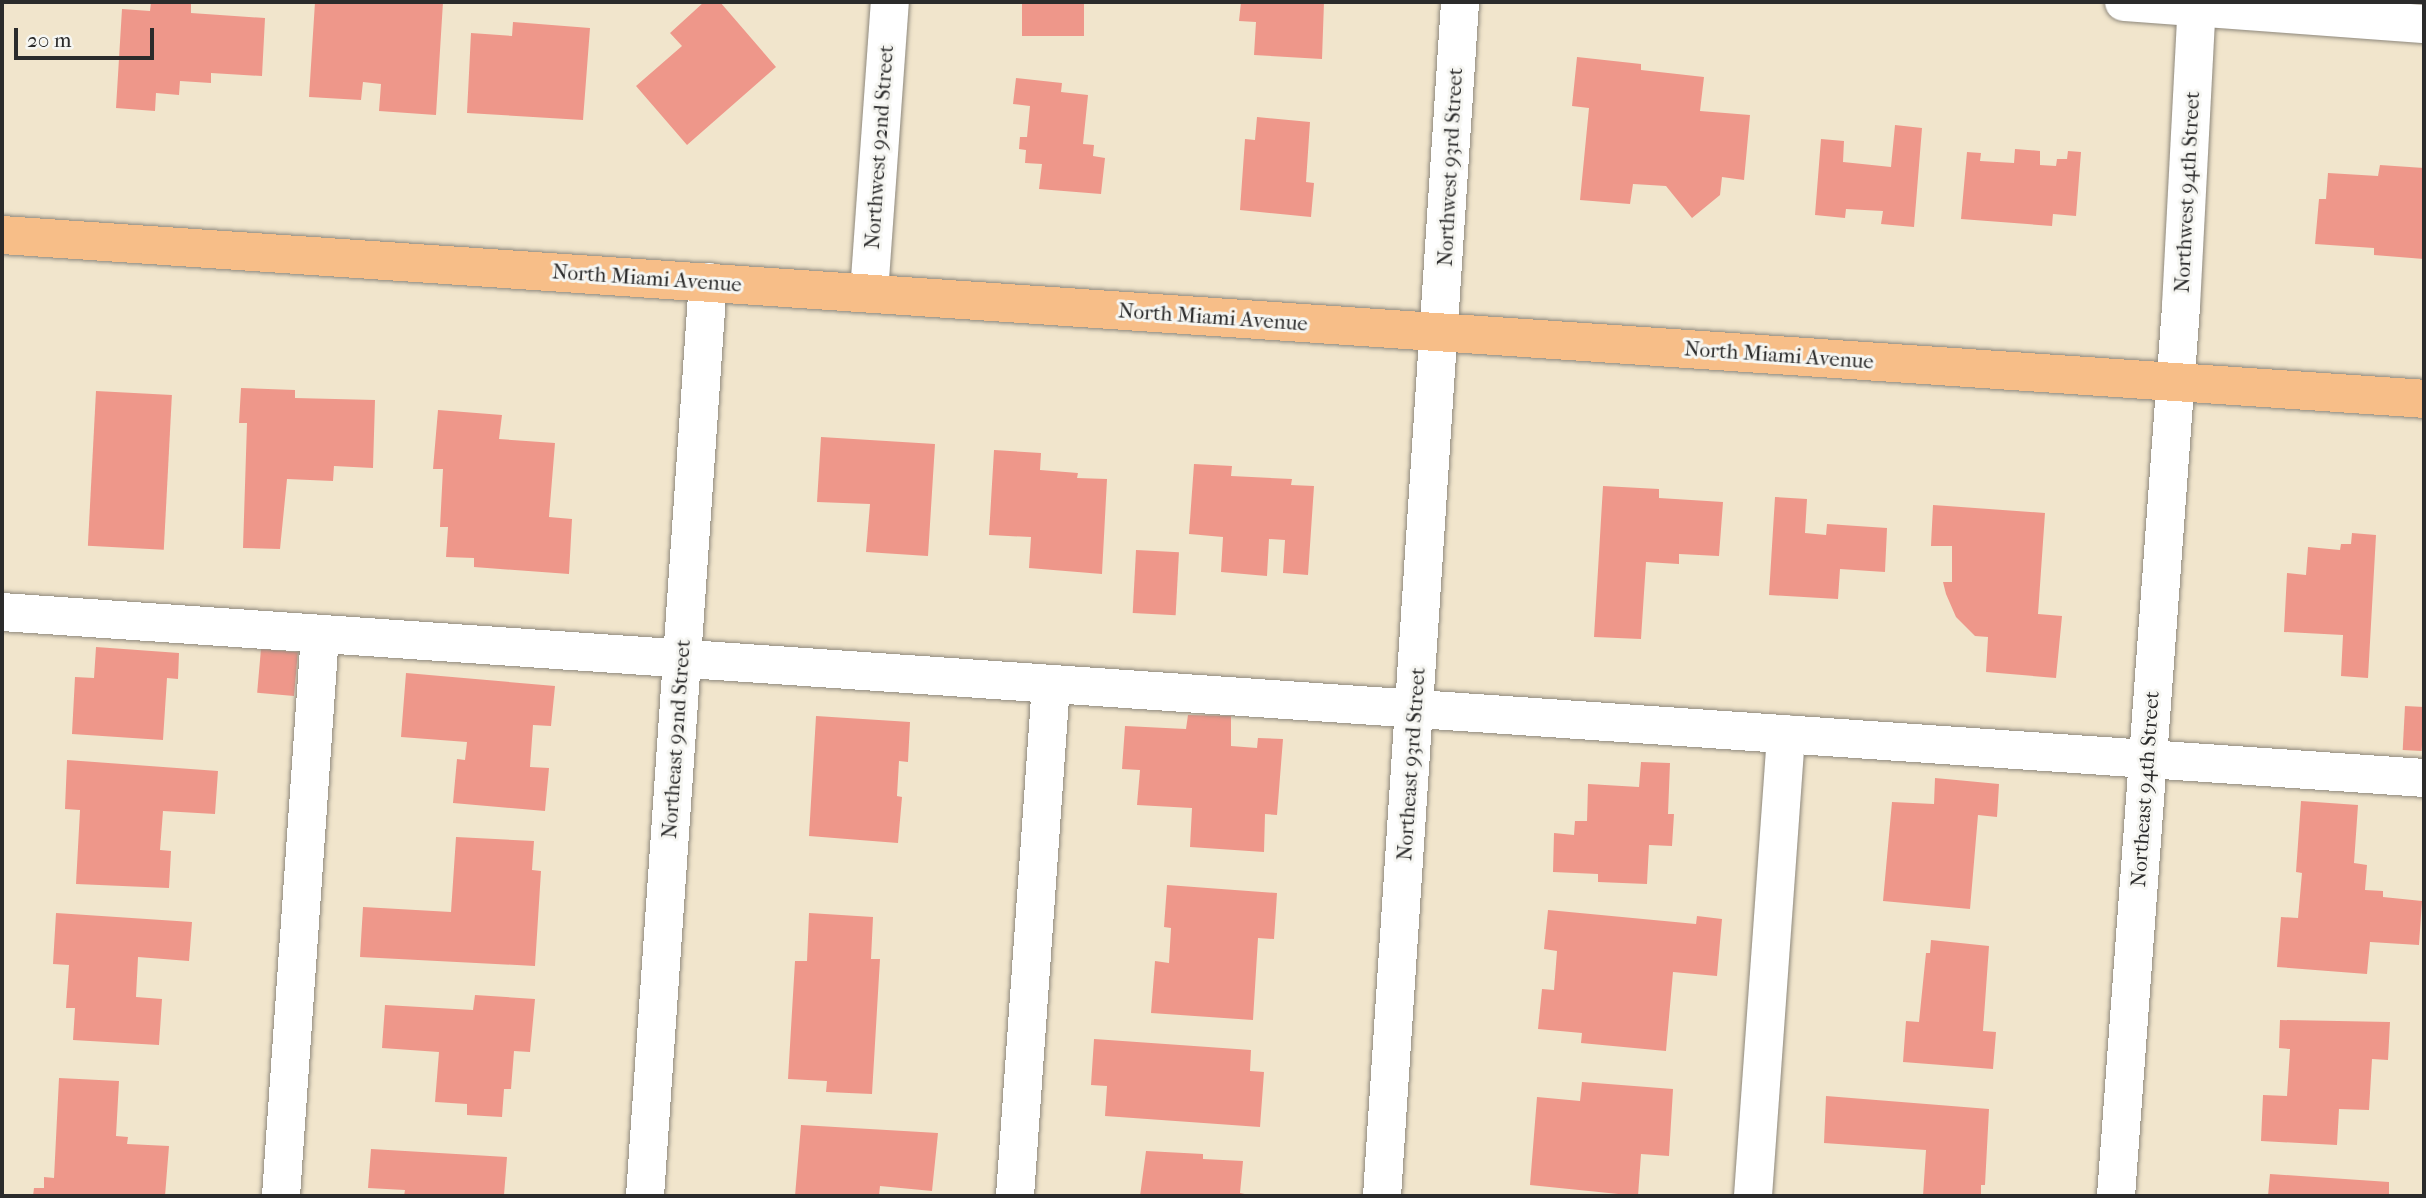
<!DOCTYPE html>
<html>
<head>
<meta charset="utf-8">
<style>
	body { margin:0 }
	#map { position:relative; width:2426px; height:1198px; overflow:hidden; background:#f1e5cc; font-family:"IM FELL French Canon",serif }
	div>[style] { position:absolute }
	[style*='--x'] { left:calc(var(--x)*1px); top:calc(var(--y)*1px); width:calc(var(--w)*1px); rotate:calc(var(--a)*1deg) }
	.building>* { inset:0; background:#ee978a; transform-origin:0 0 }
	.roads { filter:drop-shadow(0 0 2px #8e887c) drop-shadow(0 0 2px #8e887c) }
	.minor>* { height:38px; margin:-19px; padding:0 19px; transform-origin:19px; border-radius:19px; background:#fff }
	.major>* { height:38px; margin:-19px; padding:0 19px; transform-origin:19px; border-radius:19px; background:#f7be88 }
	span { translate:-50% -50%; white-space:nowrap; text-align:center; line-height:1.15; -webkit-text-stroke:6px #f6f6f2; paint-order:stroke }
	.street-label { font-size:21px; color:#2b2b2b }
	.frame { position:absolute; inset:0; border:4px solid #2b2b2b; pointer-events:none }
	.scale { position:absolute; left:14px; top:28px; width:140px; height:32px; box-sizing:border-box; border:4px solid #2b2b2b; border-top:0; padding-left:9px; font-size:21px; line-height:24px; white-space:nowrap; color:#2b2b2b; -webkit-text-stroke:5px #f6f6f2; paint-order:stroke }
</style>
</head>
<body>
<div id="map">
	<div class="building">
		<i style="clip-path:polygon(151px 2px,191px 2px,191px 13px,265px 18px,262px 76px,211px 73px,211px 83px,180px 81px,179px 95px,156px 93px,155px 111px,116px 108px,122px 9px,150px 11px)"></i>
		<i style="clip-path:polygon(315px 2px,443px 2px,436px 115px,379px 111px,381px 84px,363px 82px,361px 100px,309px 97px)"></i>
		<i style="clip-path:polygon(704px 2px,720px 2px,776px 67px,687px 145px,636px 86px,682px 46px,670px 33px)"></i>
		<i style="left:1022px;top:2px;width:62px;height:34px"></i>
		<i style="clip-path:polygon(1241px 2px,1324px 2px,1322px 59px,1254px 55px,1256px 22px,1239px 21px)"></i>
		<i style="clip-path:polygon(513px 22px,590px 28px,583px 120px,467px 113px,471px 33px,512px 36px)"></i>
		<i style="clip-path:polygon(1577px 57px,1641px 64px,1641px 70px,1704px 77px,1700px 111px,1750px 115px,1744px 180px,1722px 177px,1720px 195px,1692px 218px,1666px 186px,1633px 184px,1630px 204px,1580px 200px,1589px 108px,1572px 106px)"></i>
		<i style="clip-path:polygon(1016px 78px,1062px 83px,1061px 92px,1088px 95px,1083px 144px,1094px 145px,1093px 156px,1105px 158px,1101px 194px,1039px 189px,1042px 164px,1025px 163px,1026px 150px,1019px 149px,1020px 137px,1027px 137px,1030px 106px,1013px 104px)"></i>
		<i style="clip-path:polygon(1257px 117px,1310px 122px,1306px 182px,1314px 183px,1311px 217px,1240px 210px,1245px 139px,1255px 140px)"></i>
		<i style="clip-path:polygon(1895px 125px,1922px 128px,1914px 227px,1881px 224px,1883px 211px,1846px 209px,1845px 218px,1815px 215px,1821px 139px,1844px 141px,1843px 162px,1891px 167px)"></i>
		<i style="clip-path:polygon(2015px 149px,2040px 151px,2040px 165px,2056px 166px,2057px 159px,2067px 159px,2068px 151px,2081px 152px,2076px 216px,2053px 214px,2052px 226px,1961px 219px,1967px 152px,1981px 153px,1980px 161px,2014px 163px)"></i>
		<i style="clip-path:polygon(2380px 165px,2424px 168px,2424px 259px,2374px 255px,2374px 248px,2315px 244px,2319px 199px,2326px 199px,2328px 173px,2378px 176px)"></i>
		<i style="clip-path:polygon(241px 388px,295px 390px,295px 398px,375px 400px,373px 468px,334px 466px,333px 481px,287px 479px,280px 549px,243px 548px,247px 423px,239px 423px)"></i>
		<i style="left:96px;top:391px;width:76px;height:155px;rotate:3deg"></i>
		<i style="clip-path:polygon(438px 410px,502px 415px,499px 439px,555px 443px,549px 517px,572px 519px,569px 574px,474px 567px,474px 558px,446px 557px,448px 527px,440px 527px,443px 469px,433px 469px)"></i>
		<i style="clip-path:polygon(821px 437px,935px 444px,928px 556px,866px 552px,870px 504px,817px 502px)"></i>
		<i style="clip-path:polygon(994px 450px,1041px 453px,1040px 470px,1078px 473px,1077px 478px,1107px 479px,1102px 574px,1029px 568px,1031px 537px,989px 535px)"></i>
		<i style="clip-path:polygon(1194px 464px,1232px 466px,1231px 476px,1292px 479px,1291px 485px,1314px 486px,1308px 575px,1283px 573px,1285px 540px,1269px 539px,1267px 576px,1221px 572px,1223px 537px,1189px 534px)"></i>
		<i style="clip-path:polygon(1603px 486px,1659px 489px,1659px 498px,1723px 502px,1719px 556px,1679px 554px,1679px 564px,1646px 562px,1641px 639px,1594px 637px)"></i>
		<i style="clip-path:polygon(1775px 497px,1807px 499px,1805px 533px,1826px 535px,1827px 524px,1887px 528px,1885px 572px,1840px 569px,1838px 599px,1769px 595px)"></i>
		<i style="clip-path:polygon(1933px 505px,2045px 513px,2038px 614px,2062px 616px,2056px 678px,1986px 672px,1988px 637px,1975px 636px,1956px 617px,1946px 594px,1943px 582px,1952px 582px,1952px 546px,1931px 546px)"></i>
		<i style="clip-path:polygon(2352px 533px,2376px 535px,2368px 678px,2341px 676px,2343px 635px,2284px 632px,2287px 573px,2306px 575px,2308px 547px,2340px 550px,2341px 544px,2351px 544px)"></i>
		<i style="left:1136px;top:550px;width:43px;height:63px;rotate:3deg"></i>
		<i style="clip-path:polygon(96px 647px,179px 653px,178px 679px,167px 678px,163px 740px,72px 734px,75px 677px,94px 678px)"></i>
		<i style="left:261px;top:649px;width:37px;height:44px;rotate:5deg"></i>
		<i style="clip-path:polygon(406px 673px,555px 686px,551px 726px,533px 725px,530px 767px,549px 768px,545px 811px,453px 803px,457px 759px,465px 760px,467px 742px,401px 737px)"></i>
		<i style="left:2405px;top:706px;width:19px;height:44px;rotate:3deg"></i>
		<i style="clip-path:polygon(1188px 715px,1231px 716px,1231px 746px,1257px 748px,1258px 738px,1283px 739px,1277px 815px,1265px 814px,1264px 852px,1190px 847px,1192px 808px,1137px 805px,1140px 770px,1122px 769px,1125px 726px,1186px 729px)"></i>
		<i style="clip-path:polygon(816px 716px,910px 722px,908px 762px,899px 761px,897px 796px,902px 797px,898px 843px,809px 836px)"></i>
		<i style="clip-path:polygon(67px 760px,218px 771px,215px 814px,163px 811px,160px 850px,171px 851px,169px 888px,76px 884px,80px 810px,65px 809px)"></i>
		<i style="clip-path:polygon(1641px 762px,1670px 763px,1668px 814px,1674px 814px,1672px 846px,1649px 845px,1647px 884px,1598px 882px,1598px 874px,1553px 872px,1554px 833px,1574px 835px,1575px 821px,1587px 821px,1588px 784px,1639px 787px)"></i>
		<i style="clip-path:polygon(1935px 778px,1999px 784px,1997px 817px,1978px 815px,1970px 909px,1883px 901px,1892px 802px,1934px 804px)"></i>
		<i style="clip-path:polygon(2301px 801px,2358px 805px,2354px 863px,2367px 865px,2365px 890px,2383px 891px,2383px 897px,2422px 901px,2419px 945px,2370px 942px,2367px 974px,2277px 967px,2281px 917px,2298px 918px,2302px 873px,2296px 872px)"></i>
		<i style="clip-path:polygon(456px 837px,534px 841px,532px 870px,541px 871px,535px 966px,360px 957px,363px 907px,451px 912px)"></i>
		<i style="clip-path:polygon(1167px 885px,1277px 893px,1274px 939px,1258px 938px,1253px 1020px,1151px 1013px,1155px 961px,1169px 963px,1171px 928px,1164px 927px)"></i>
		<i style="clip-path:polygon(1548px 910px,1696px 924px,1697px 916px,1722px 919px,1717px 976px,1673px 972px,1666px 1051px,1581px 1043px,1582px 1033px,1538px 1029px,1542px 989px,1554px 990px,1557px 951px,1544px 949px)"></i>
		<i style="clip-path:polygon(56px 913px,192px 922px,189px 961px,138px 957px,136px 997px,162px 999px,159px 1045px,73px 1040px,75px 1008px,66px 1008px,69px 965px,53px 964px)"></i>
		<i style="clip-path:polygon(809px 913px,873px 917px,871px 959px,880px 959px,872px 1094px,826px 1092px,827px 1081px,788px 1079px,795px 961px,807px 961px)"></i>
		<i style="clip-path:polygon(1931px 940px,1989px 946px,1983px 1031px,1996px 1032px,1993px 1069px,1903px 1062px,1906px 1021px,1919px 1022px,1926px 953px,1930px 953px)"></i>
		<i style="clip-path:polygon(475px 995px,535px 999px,530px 1052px,514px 1051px,511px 1089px,504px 1089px,502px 1117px,467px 1115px,467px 1104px,435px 1102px,439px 1052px,382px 1048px,385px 1005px,473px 1010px)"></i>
		<i style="clip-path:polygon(2280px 1020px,2390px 1022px,2388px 1060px,2372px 1059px,2369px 1110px,2339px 1109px,2337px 1145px,2261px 1141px,2263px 1095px,2287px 1096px,2290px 1049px,2279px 1048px)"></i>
		<i style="clip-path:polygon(1094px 1039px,1251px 1050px,1250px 1071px,1264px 1072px,1260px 1127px,1105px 1116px,1107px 1086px,1091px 1085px)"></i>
		<i style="clip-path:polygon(59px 1078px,119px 1081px,116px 1136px,128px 1137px,127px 1144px,169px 1146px,165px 1196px,33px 1196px,34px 1188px,44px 1188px,44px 1177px,54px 1178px)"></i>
		<i style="clip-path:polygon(1582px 1082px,1673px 1089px,1669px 1156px,1641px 1154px,1638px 1196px,1530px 1185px,1537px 1097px,1580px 1101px)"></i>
		<i style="clip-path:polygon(1826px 1096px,1989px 1109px,1985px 1185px,1981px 1185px,1981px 1196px,1923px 1196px,1926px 1150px,1824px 1143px)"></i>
		<i style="clip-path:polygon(801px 1125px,938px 1133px,932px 1191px,880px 1186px,879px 1196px,795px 1196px)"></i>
		<i style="clip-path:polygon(371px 1149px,507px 1157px,504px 1195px,404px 1196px,405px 1190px,368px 1188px)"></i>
		<i style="clip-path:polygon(1146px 1151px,1203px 1154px,1203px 1159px,1243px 1161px,1240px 1193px,1254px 1196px,1140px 1196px)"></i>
		<i style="clip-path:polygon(2270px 1174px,2389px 1182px,2389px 1196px,2268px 1196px)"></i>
	</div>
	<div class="roads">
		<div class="minor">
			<i style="--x:2124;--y:2;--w:301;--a:4.2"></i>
			<i style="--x:869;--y:293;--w:292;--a:-85.9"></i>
			<i style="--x:2;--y:612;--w:2428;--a:3.92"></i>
			<i style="--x:281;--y:1196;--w:563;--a:-86.03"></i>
			<i style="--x:645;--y:1196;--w:916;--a:-86.06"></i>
			<i style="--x:1015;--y:1196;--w:513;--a:-85.98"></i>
			<i style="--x:1382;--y:1196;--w:1197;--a:-86.26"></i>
			<i style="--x:1753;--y:1196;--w:463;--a:-85.9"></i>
			<i style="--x:2116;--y:1196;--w:892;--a:-85.82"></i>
			<i style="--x:2181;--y:306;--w:304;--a:-87"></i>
		</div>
		<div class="major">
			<i style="--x:2;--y:235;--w:2428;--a:3.87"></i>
		</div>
	</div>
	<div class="street-label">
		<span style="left:879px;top:147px;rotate:-86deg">Northwest 92nd Street</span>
		<span style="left:1450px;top:167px;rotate:-87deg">Northwest 93rd Street</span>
		<span style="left:2187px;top:192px;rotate:-87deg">Northwest 94th Street</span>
		<span style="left:647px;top:278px;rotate:4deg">North Miami Avenue</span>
		<span style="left:1213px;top:317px;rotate:4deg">North Miami Avenue</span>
		<span style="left:1779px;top:355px;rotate:4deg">North Miami Avenue</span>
		<span style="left:676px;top:739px;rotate:-86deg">Northeast 92nd Street</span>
		<span style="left:1411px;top:764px;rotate:-86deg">Northeast 93rd Street</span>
		<span style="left:2145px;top:789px;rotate:-86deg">Northeast 94th Street</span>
	</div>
	<div class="frame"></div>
	<div class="scale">20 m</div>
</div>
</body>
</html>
